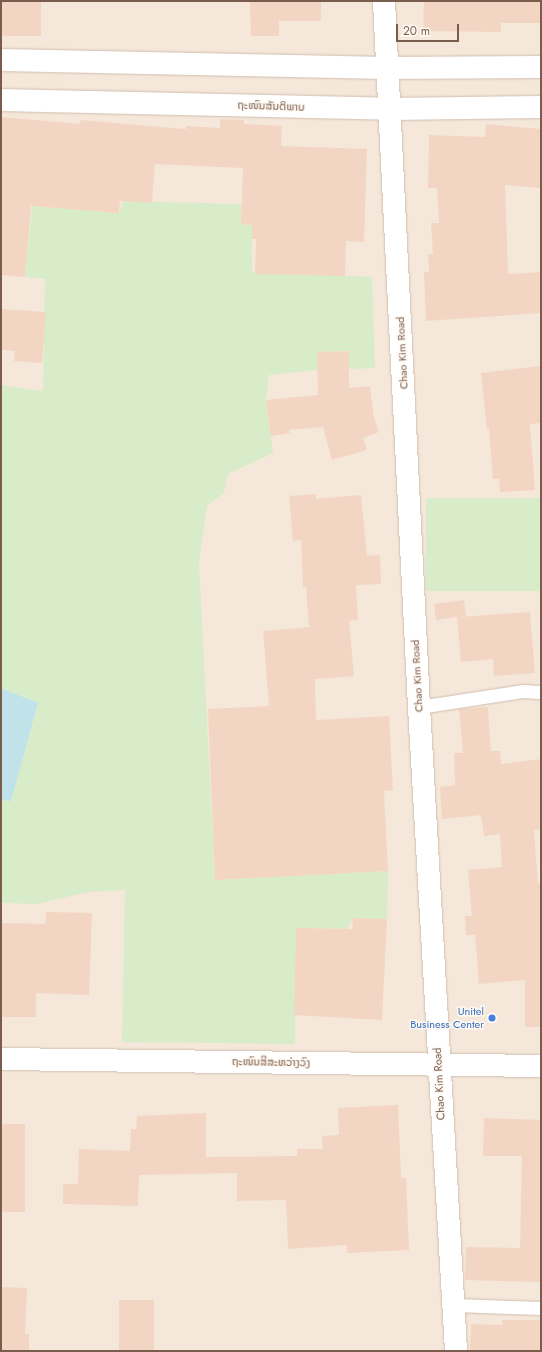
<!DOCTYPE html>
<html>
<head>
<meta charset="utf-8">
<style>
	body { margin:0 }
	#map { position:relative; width:542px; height:1352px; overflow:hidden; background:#fdf6ec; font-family:Jost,"Noto Sans Lao",sans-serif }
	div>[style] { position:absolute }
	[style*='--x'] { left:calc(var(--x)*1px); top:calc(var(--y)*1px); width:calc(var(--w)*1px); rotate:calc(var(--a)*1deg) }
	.residential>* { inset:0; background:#f5e8da; transform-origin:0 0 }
	.green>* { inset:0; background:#d8ecc9; transform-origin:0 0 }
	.water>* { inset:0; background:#bfe3e8 }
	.building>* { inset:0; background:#f3d5c3; transform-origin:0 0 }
	.roads { filter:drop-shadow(0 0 1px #d1beb0) drop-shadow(0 0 1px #d1beb0) }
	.lane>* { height:13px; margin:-6.5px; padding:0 6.5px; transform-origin:6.5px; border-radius:6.5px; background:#fff }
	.street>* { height:22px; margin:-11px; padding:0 11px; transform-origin:11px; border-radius:11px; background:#fff }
	.secondary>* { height:22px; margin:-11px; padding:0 11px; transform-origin:11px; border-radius:11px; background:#fff }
	.dots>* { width:11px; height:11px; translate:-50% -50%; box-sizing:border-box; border:2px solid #fffaf3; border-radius:50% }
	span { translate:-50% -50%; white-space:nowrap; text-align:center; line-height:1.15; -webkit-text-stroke:3px #fffaf3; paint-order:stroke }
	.street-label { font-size:11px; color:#7a5c4d }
	.shop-label { font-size:11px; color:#366cbe }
	.right { translate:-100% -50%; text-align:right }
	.frame { position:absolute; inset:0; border:2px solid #7a5c4d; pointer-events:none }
	.scale { position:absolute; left:396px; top:24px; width:63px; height:18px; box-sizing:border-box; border:2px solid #7a5c4d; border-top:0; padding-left:5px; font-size:12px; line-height:14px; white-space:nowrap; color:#7a5c4d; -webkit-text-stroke:3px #fffaf3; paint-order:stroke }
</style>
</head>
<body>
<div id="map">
	<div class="residential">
		<i style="left:1px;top:1px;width:540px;height:1350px"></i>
	</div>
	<div class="green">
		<i style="clip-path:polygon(123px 201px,241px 204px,241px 224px,252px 225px,252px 272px,372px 277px,375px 368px,349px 369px,349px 351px,317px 352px,317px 370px,269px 375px,266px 400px,273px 453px,228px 474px,224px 493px,207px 506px,199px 562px,215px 880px,388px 871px,387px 919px,353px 918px,347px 929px,296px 928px,295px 1044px,122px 1042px,125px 890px,88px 892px,37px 904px,1px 903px,1px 800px,11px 800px,38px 703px,1px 688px,1px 385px,43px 391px,45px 279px,25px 277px,32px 206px,119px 213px)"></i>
		<i style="left:541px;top:498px;width:93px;height:115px;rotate:90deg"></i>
	</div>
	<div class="water">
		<i style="clip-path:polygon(1px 688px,38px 703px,11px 801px,1px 800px)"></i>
	</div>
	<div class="building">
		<i style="left:1px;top:1px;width:40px;height:35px"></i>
		<i style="clip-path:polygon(250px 1px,321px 1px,321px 21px,279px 21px,279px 36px,251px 36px)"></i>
		<i style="clip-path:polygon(424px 1px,541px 1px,541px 23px,501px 23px,501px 32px,423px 31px)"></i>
		<i style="clip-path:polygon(1px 117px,80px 124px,80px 120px,186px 129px,186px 126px,220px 128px,220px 119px,244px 120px,244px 124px,282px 126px,281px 146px,367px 149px,364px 242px,346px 241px,345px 276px,255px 274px,256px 239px,252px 239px,252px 225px,241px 224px,243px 168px,155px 164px,152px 203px,120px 201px,119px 213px,31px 206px,25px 277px,1px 275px)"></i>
		<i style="clip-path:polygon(486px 124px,541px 129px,541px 188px,505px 185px,508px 274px,541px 272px,541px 313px,426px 321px,424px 272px,429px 272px,428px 254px,433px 254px,431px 223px,439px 223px,437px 188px,428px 188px,429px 135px,485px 137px)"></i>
		<i style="clip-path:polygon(1px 309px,46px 312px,42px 363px,14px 361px,15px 351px,1px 350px)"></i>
		<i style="clip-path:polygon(349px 351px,349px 388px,370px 386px,374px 418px,379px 432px,363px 438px,367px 450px,332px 460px,323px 427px,289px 430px,290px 433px,271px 436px,266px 400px,318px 395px,317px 352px)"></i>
		<i style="clip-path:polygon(541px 366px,541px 423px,530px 424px,535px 490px,500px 492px,499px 479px,493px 479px,489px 429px,487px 429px,481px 373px)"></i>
		<i style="clip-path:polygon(316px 494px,316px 499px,361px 495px,367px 556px,380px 555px,381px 584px,356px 585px,358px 620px,349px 621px,354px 676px,315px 679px,316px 720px,389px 716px,393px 790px,384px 791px,388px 871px,215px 880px,208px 709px,269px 706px,263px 631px,309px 627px,306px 587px,303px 587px,301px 540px,293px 541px,289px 496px)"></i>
		<i style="clip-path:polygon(464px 600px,466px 616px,458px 617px,530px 612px,535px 673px,494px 676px,493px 659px,461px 662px,457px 617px,436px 620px,434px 604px)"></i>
		<i style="clip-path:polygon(488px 707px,491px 751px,500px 751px,501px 764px,541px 759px,541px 829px,534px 830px,538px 884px,541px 883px,541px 1027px,525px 1027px,525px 980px,479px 984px,475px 935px,466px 935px,465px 916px,472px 916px,468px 870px,502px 867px,500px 834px,484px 836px,481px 815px,442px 819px,440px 787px,455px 785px,454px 753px,463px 753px,459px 709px)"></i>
		<i style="clip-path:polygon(46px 912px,92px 913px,89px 995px,36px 993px,36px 1017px,1px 1017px,1px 923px,45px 924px)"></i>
		<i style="clip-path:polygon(353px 918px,387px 919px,382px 1020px,294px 1015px,296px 928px,352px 929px)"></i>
		<i style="clip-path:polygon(398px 1105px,401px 1178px,406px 1178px,409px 1250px,347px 1253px,347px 1245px,288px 1249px,286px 1200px,237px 1201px,237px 1173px,139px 1175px,138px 1206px,63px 1204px,63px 1184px,78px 1184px,79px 1149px,130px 1151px,131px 1129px,136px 1129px,137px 1116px,206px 1113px,206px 1157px,297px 1156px,297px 1149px,323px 1149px,322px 1136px,339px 1135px,338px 1108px)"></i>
		<i style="clip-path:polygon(484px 1118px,541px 1120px,541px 1282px,465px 1280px,466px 1247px,520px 1248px,522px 1156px,483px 1156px)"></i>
		<i style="left:1px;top:1124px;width:24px;height:88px"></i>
		<i style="clip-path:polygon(1px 1287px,27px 1288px,25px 1334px,29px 1334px,29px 1351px,1px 1351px)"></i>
		<i style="left:119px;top:1300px;width:35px;height:51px"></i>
		<i style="clip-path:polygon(502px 1320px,541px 1320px,541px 1351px,470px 1351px,471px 1324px,502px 1325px)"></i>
	</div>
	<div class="roads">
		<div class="lane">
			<i style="--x:419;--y:707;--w:104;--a:-8.8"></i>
			<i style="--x:522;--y:691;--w:17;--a:3"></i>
			<i style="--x:453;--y:1305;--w:88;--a:2"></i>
		</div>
		<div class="street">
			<i style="--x:384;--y:1;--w:707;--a:87.16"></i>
			<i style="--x:419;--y:707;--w:645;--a:86.71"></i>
			<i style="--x:1;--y:1059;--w:540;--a:0.74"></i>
		</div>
		<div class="secondary">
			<i style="--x:1;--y:60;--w:386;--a:1.2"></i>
			<i style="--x:387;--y:68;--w:154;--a:-0.4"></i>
			<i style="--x:1;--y:100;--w:389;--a:1.3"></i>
			<i style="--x:390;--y:109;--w:151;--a:-0.8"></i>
		</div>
	</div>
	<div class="dots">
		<i style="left:492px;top:1018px;background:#3f7fe0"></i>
	</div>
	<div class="street-label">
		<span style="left:271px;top:106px;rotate:2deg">ຖະໜົນສັນຕິພາບ</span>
		<span style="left:402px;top:353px;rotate:-93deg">Chao Kim Road</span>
		<span style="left:417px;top:676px;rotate:-93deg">Chao Kim Road</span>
		<span style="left:271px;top:1062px;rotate:1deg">ຖະໜົນສີສະຫວ່າງວົງ</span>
		<span style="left:439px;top:1084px;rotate:-93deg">Chao Kim Road</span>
	</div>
	<div class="shop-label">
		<span class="right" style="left:484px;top:1018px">Unitel<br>Business Center</span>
	</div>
	<div class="frame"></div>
	<div class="scale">20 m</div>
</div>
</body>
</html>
